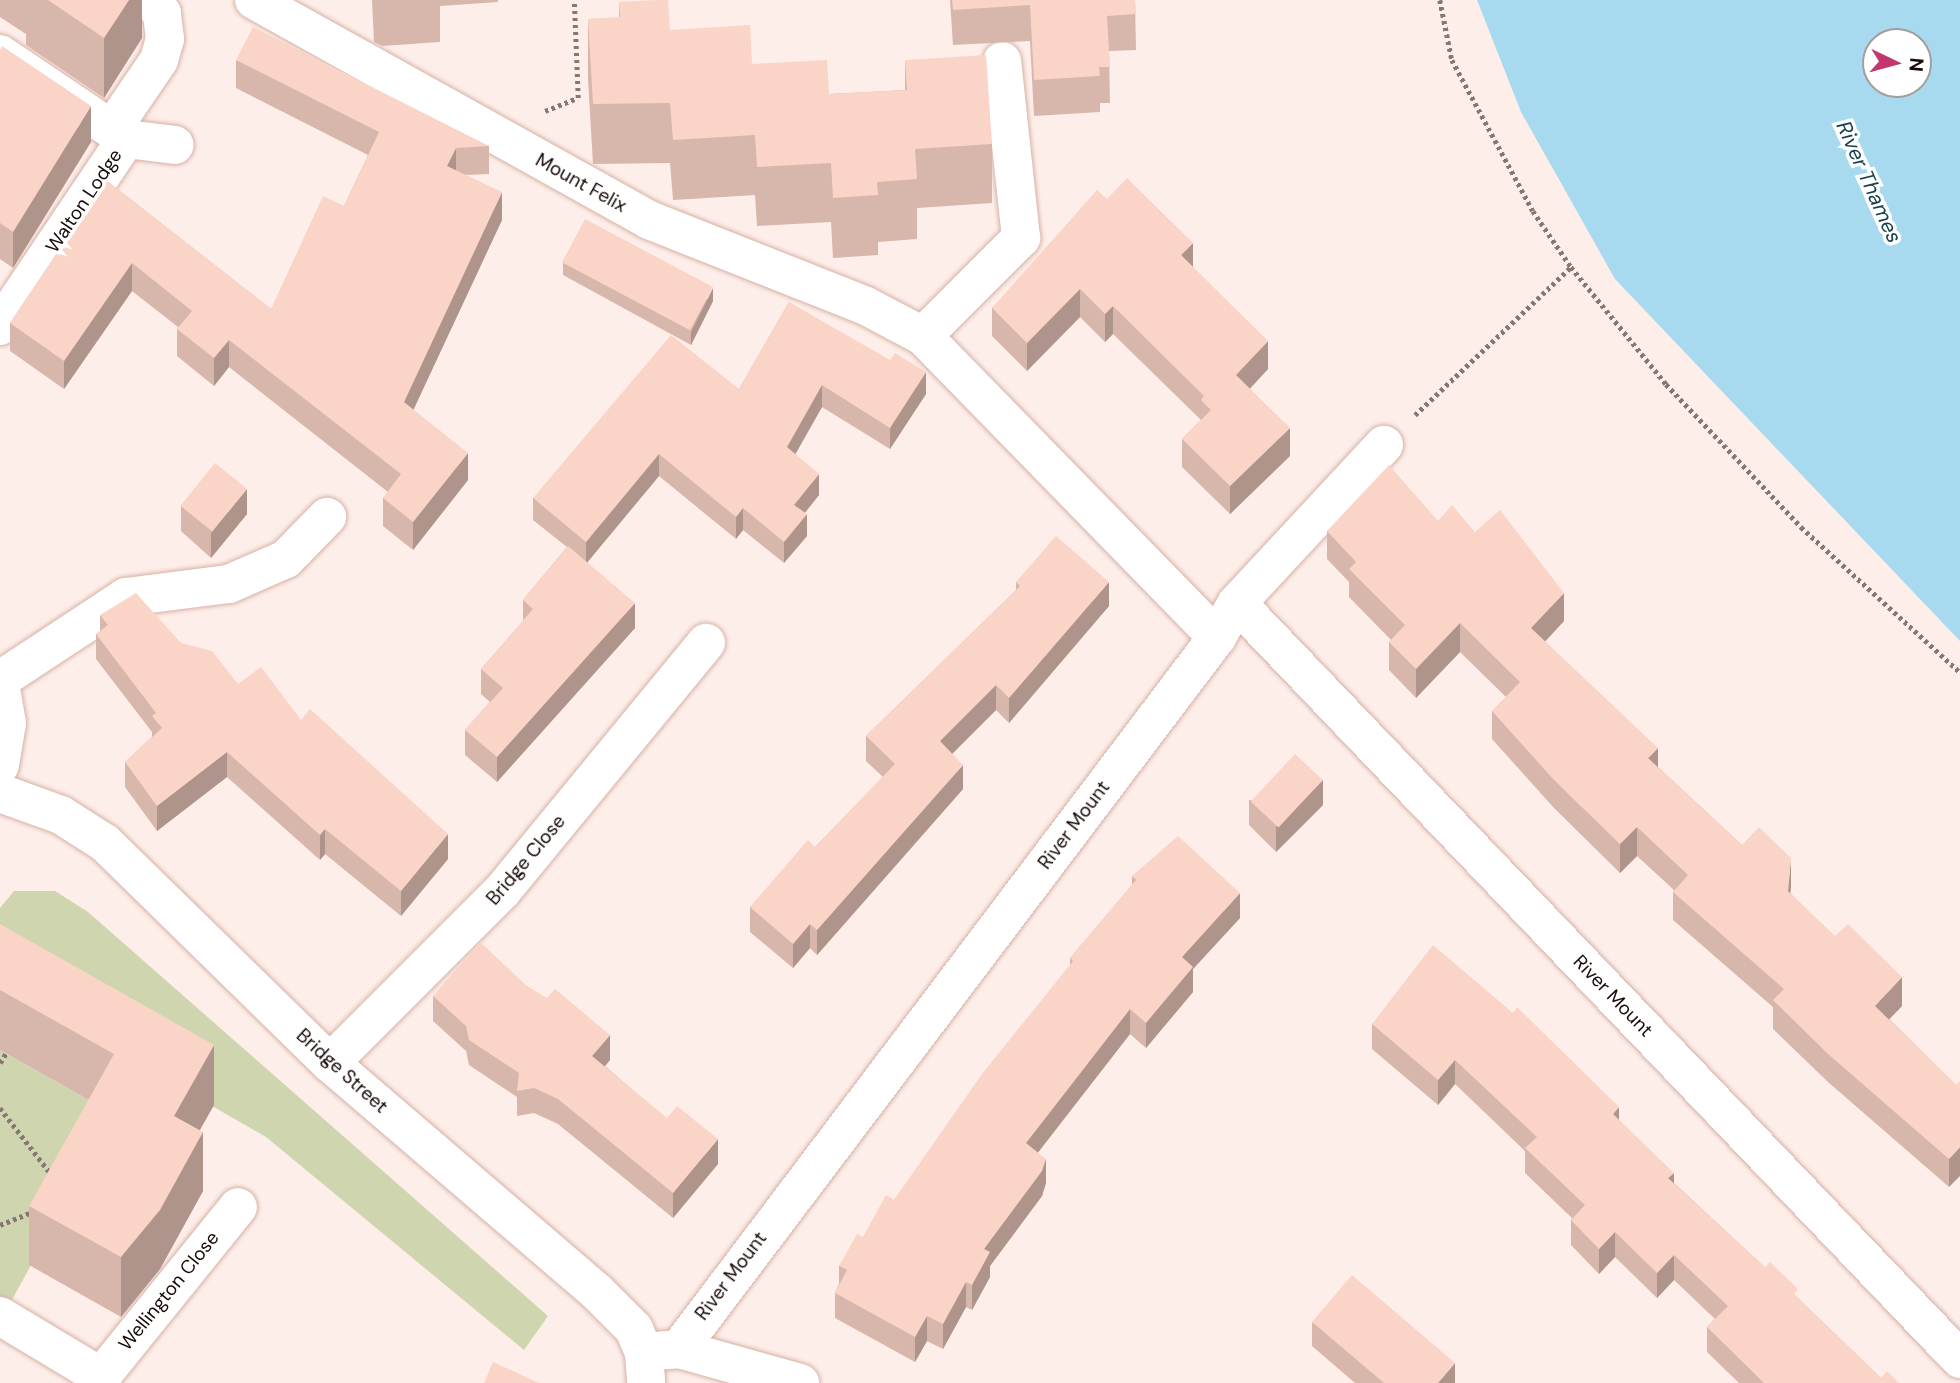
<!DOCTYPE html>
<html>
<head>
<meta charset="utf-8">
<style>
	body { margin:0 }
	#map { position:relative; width:1960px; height:1383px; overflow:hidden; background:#feeee9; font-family:"DM Sans",sans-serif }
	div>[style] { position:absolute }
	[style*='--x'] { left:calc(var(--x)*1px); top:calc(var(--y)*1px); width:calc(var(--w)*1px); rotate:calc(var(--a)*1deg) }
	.green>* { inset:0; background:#cfd5af }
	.water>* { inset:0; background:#a7d9ef }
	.path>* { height:4.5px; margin-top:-2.25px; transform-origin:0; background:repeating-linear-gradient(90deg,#867773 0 3.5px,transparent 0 7px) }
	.roads { filter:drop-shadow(0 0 2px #d6b1a5) drop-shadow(0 0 2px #d6b1a5) }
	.minor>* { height:38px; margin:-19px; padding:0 19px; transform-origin:19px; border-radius:19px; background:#fff }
	.major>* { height:38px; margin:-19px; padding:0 19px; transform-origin:19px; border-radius:19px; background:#fff }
	.wall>* { inset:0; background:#d7b6ab }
	.shaded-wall>* { inset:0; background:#af948b }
	.building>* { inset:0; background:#fad4c7; transform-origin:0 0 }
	span { translate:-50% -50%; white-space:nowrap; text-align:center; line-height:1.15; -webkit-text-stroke:7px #fff; paint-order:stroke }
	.street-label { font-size:19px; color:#180b07 }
	.water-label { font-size:21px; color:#164050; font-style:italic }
	.north { position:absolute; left:1862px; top:28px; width:70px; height:70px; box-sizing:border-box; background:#fff; border:2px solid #a39d9c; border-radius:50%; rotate:95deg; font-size:19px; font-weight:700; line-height:28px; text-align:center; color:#180b07 }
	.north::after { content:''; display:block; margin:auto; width:24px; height:32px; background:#c2376f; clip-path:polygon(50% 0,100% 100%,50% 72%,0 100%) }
</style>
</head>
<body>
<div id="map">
	<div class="green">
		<i style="clip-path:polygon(14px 891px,55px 891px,88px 912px,548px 1316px,524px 1350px,266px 1137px,0 984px,0 908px)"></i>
		<i style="clip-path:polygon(0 1050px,114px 1114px,2px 1318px,0 1316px)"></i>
	</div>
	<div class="water">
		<i style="clip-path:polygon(evenodd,1477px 0,1960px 0,1960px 641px,1615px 279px,1521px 112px,1477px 0,1876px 42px,1918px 42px,1918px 84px,1876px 84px,1876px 42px)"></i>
	</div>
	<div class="path">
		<i style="--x:1440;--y:0;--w:61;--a:78.7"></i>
		<i style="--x:1452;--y:60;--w:171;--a:61.8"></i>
		<i style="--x:1533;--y:211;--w:68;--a:55.8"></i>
		<i style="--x:1571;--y:267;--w:151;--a:50.9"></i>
		<i style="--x:1666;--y:384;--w:197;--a:46.6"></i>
		<i style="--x:1801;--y:527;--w:215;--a:42.4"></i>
		<i style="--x:545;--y:111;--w:35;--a:-22"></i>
		<i style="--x:578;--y:98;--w:98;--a:-92.3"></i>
		<i style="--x:1415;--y:415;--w:215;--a:-43.5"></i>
		<i style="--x:0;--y:1063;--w:12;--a:-59"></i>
		<i style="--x:0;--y:1108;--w:83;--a:52.3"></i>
		<i style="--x:0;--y:1225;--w:35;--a:-22"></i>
	</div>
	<div class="roads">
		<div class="minor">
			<i style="--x:254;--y:0;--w:452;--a:29.1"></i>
			<i style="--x:649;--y:220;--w:233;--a:21.6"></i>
			<i style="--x:866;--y:306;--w:64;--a:27.8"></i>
			<i style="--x:923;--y:336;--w:421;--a:45.7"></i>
			<i style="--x:0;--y:54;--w:152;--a:34"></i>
			<i style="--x:126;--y:139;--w:49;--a:7"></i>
			<i style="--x:112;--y:129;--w:83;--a:-55.7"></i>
			<i style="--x:159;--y:60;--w:22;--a:-74"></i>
			<i style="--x:165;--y:39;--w:26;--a:-97"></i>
			<i style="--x:162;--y:13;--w:18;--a:-133"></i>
			<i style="--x:0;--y:326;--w:225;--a:-56"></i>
			<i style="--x:923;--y:336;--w:139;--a:-45"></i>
			<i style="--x:1021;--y:238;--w:178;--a:-96.1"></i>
			<i style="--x:1237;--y:603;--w:1046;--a:46.28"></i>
			<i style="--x:0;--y:680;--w:151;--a:-33.4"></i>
			<i style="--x:126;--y:597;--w:104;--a:-7.2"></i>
			<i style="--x:229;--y:584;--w:62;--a:-23.7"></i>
			<i style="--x:286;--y:559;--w:59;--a:-45.7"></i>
			<i style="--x:0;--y:793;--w:65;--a:19.8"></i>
			<i style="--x:61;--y:815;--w:52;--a:32.5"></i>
			<i style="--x:105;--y:843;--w:315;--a:44.4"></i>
			<i style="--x:330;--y:1063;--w:352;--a:40.6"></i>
			<i style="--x:597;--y:1292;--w:52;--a:45"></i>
			<i style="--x:634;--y:1329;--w:25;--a:67"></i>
			<i style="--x:644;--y:1352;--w:31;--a:86"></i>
			<i style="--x:330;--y:1063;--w:245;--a:-45"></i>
			<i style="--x:503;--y:890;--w:320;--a:-50.6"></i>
			<i style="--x:0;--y:1316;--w:117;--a:31"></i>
			<i style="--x:679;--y:1349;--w:892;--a:-52.92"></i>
			<i style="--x:1217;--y:637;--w:39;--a:-60"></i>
			<i style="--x:1237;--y:603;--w:216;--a:-47.1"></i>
			<i style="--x:653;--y:1351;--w:26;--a:-4"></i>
			<i style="--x:679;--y:1349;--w:126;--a:15.7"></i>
			<i style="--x:96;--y:1383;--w:226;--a:-51.1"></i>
		</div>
		<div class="major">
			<i style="--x:0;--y:683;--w:41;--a:80.1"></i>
			<i style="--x:7;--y:723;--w:43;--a:99.5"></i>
		</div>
	</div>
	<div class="wall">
		<i style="clip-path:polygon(0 0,142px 0,142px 38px,104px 98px,26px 45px,26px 34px,0 17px)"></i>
		<i style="clip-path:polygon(372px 0,498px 0,498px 2px,440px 6px,440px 42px,382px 46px,374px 42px)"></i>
		<i style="clip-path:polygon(950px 0,1135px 0,1136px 50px,1109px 51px,1110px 103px,1100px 103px,1100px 112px,1034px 116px,1030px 41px,953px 45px)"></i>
		<i style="clip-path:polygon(619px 2px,670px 30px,752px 64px,829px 94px,905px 90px,905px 60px,992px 144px,992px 203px,917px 208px,917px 239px,878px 242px,878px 255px,833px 258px,831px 222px,757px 226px,755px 195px,673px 200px,670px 163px,593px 164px,588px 79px,588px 19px,619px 18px)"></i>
		<i style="clip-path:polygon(0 50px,91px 142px,13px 268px,0 259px)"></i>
		<i style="clip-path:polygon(236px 60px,489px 146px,489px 174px,465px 175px,502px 220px,413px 410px,468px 480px,413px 550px,383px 526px,383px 498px,388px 492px,229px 367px,214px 386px,177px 356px,177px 329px,178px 327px,132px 291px,64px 389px,10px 351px,10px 323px,106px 180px,271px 309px,344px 206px,368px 155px,236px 88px)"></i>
		<i style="clip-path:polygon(1107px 199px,1193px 267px,1268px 369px,1250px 389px,1290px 456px,1230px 514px,1182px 467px,1182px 439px,1201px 420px,1113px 334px,1105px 342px,1080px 317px,1027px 371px,992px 336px,992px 308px)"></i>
		<i style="clip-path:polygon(563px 263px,713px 301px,691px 345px,563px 275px)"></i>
		<i style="clip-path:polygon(789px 302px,926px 394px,890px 449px,822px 407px,795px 454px,819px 495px,805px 513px,807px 536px,784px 563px,743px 530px,736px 539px,659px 476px,587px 562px,635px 628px,497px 782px,465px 755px,465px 730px,490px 702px,481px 694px,481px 669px,523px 621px,523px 600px,567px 547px,533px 520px,533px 498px,739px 389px)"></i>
		<i style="clip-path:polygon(181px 506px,247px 514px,211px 558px,181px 531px)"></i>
		<i style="clip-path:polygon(1438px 521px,1475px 532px,1564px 621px,1545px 641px,1658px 767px,1742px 845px,1791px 886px,1790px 893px,1902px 1006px,1889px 1019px,1956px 1085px,1949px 1187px,1828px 1082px,1773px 1029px,1773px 1007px,1673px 920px,1673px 892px,1674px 890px,1637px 856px,1620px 873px,1554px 808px,1492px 739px,1492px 711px,1506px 697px,1460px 652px,1416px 698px,1389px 670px,1389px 642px,1391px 640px,1349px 597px,1349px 582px,1327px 559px,1327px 531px)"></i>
		<i style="clip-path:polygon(1016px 582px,1109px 606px,1009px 723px,996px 710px,952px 754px,963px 789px,817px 955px,810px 948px,793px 968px,750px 932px,750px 907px,815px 847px,883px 777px,866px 761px,866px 736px,1016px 590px)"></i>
		<i style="clip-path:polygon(100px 615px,181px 643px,238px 684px,301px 720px,448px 859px,401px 916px,325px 854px,320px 860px,227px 777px,157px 831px,125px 787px,125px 762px,152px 737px,152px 732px,96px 659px,96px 634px,100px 631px)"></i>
		<i style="clip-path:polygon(1249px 800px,1323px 805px,1276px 852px,1249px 825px)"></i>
		<i style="clip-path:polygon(1132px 876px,1240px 918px,1193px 969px,1193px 992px,1146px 1048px,1130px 1034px,1038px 1152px,1046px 1183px,1042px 1196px,990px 1266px,990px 1277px,972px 1310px,966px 1307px,943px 1349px,927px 1341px,915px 1362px,835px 1318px,835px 1293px,839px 1284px,839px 1266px,894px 1200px,1070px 966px,1070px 958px,1132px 885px)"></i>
		<i style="clip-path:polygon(0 924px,214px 1105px,200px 1130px,203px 1191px,160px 1269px,121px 1317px,29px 1265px,29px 1206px,89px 1100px,0 1050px)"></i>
		<i style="clip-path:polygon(527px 986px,610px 1060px,605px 1066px,718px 1164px,673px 1218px,558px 1124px,534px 1113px,517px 1116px,517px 1097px,469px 1065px,466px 1051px,433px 1021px,433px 996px)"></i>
		<i style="clip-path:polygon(1372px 1024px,1619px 1120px,1674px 1183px,1798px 1298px,1881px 1378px,1899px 1383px,1739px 1383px,1707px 1352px,1707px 1327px,1715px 1319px,1674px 1280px,1657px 1298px,1615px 1257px,1599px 1274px,1571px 1245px,1571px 1220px,1572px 1218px,1525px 1173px,1525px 1151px,1455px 1084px,1438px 1105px,1372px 1049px)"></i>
		<i style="clip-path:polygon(1312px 1322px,1455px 1383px,1355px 1383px,1312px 1346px)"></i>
	</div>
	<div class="shaded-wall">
		<i style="clip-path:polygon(129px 0,142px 0,142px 38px,104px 98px,104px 38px)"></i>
		<i style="clip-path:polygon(91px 106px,91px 142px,13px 268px,13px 232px)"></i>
		<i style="clip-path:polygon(456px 148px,456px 176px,447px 166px)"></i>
		<i style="clip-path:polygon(502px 192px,502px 220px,404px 430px,404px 402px)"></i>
		<i style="clip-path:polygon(1193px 243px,1193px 271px,1181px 255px)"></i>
		<i style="clip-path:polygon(132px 263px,132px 291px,64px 389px,64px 361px)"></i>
		<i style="clip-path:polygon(713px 288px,713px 301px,691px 345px,691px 332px)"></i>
		<i style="clip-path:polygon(1080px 289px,1080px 317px,1027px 371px,1027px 343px)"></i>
		<i style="clip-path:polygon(1113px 306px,1113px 334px,1105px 342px,1105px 314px)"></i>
		<i style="clip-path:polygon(229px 340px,229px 367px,214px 386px,214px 358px)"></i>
		<i style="clip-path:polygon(1268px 341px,1268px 369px,1236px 403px,1236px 375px)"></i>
		<i style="clip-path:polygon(926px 372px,926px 394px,890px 449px,890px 428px)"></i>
		<i style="clip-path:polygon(822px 385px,822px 407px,787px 469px,787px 447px)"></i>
		<i style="clip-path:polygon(1290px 428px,1290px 456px,1230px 514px,1230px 486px)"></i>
		<i style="clip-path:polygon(468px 453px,468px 480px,413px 550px,413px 522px)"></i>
		<i style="clip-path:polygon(659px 454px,659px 476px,586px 564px,586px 542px)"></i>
		<i style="clip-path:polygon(819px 474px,819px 495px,794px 526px,794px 505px)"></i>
		<i style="clip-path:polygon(247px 489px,247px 514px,211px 558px,211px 533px)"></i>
		<i style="clip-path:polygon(743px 508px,743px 530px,736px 539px,736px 517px)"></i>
		<i style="clip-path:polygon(807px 514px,807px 536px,784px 563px,784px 542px)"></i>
		<i style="clip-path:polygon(1109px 582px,1109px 606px,1009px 723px,1009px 698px)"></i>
		<i style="clip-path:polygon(1564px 593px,1564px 621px,1531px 657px,1531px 628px)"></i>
		<i style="clip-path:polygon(635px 603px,635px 628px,497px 782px,497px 757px)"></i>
		<i style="clip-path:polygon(1460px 623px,1460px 652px,1416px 698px,1416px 669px)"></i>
		<i style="clip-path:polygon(996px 685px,996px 710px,940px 766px,940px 741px)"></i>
		<i style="clip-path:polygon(1658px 748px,1658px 777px,1648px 758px)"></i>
		<i style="clip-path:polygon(227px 752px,227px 777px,157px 831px,157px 806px)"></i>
		<i style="clip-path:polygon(963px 765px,963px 789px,817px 955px,817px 930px)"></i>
		<i style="clip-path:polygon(1323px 780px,1323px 805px,1276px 852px,1276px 827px)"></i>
		<i style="clip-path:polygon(1637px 827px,1637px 856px,1620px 873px,1620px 844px)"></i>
		<i style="clip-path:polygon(325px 829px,325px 854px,320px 860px,320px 835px)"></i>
		<i style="clip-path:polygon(448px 834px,448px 859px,401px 916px,401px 891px)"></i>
		<i style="clip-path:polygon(1791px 858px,1791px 886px,1788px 920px,1788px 891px)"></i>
		<i style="clip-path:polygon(1240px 893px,1240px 918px,1193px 969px,1193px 992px,1146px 1048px,1146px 1023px,1182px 957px)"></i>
		<i style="clip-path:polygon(810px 924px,810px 948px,793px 968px,793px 944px)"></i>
		<i style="clip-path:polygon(1902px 977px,1902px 1006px,1875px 1034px,1875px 1006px)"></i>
		<i style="clip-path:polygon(1130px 1009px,1130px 1034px,1026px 1168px,1026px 1143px)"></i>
		<i style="clip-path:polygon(610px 1035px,610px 1060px,592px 1081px,592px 1056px)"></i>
		<i style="clip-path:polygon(214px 1045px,214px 1105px,174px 1175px,174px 1116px)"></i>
		<i style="clip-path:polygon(1455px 1060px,1455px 1084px,1438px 1105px,1438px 1080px)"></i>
		<i style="clip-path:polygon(1619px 1107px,1619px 1132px,1613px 1114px)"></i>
		<i style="clip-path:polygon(203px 1132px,203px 1191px,160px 1269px,121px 1317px,121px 1257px)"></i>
		<i style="clip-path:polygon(718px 1139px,718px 1164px,673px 1218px,673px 1193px)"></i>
		<i style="clip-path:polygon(1960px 1147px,1960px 1176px,1949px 1187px,1949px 1159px)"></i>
		<i style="clip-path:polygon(1046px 1159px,1046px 1183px,1042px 1196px,990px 1266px,990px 1277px,972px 1310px,972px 1285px,984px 1249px)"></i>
		<i style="clip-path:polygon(1674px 1173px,1674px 1197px,1668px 1178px)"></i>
		<i style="clip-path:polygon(1615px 1232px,1615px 1257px,1599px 1274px,1599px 1249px)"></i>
		<i style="clip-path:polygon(1674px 1255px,1674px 1280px,1657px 1298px,1657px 1273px)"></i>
		<i style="clip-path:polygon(966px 1282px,966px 1307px,943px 1349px,943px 1324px)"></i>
		<i style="clip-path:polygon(927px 1316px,927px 1341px,915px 1362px,915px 1337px)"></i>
		<i style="clip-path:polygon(1455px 1363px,1455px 1383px,1438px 1383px)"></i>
	</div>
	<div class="building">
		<i style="clip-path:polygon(48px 0,129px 0,104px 38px)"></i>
		<i style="clip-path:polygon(656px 0,668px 0,670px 30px,750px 25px,752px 64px,827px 60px,829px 94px,907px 90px,905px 60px,986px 55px,992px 144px,915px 149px,917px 179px,877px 182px,878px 195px,833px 198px,831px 163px,757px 167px,755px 135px,673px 140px,670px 103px,593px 104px,588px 19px,620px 17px,619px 2px)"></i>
		<i style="clip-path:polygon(952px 0,1135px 0,1136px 14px,1107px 16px,1110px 67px,1099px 67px,1100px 76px,1034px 80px,1030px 5px,953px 10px)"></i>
		<i style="clip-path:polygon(253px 27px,489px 146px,456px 148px,447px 166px,502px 192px,404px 402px,468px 453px,413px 522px,383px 498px,401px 474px,229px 340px,214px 358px,177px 329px,192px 311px,132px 263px,64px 361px,10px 323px,106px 180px,271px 309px,323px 196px,344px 206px,379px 132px,236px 60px)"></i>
		<i style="clip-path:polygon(2px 46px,91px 106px,13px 232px,0 223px,0 50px)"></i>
		<i style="clip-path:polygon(1127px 178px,1193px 243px,1181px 255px,1268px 341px,1236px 375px,1290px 428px,1230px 486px,1182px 439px,1211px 410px,1201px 400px,1204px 396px,1113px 306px,1105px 314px,1080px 289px,1027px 343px,992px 308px,1097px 190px,1107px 199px)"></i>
		<i style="left:585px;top:219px;width:145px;height:49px;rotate:28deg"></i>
		<i style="clip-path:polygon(789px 302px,890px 360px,895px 353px,926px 372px,890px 428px,822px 385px,787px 447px,819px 474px,794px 505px,807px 514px,784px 542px,743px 508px,736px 517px,659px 454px,586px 542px,533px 498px,671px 335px,739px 389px)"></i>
		<i style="left:215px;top:463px;width:41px;height:55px;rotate:39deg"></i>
		<i style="clip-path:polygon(1389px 465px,1438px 521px,1452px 505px,1475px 532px,1500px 510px,1564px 593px,1531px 628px,1658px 748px,1648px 758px,1742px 845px,1759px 827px,1791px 858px,1788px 891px,1835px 936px,1848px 924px,1902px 977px,1875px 1006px,1956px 1085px,1960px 1081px,1960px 1147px,1949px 1159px,1828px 1054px,1773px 1000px,1784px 989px,1673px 892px,1688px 875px,1637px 827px,1620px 844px,1554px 780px,1492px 711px,1520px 682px,1460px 623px,1416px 669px,1389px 642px,1405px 625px,1349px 569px,1356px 562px,1327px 531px)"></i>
		<i style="clip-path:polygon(1056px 536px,1109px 582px,1009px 698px,996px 685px,940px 741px,963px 765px,817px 930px,810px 924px,793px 944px,750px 907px,808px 840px,815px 847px,895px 764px,866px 736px,1020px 586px,1016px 582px)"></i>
		<i style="clip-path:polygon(568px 546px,635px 603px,497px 757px,465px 730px,503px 688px,481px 669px,533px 609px,523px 600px)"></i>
		<i style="clip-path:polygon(136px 593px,181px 643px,212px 651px,238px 684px,261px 667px,301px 720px,310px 709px,448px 834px,401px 891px,325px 829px,320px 835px,227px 752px,157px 806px,125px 762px,162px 728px,152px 716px,156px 713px,96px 634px,108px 625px,100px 615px)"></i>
		<i style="left:1295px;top:754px;width:38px;height:65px;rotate:43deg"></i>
		<i style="clip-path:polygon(1178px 836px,1240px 893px,1182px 957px,1193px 967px,1146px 1023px,1130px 1009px,1026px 1143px,1046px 1159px,1042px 1171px,984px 1249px,990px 1252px,972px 1285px,966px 1282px,943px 1324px,927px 1316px,915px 1337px,835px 1293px,847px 1270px,839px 1266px,857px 1234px,863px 1237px,886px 1195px,894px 1200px,982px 1074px,1073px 961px,1070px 958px,1136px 880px,1132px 876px)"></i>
		<i style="clip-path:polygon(0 924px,214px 1045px,174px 1116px,203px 1132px,160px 1210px,121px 1257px,29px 1206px,114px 1054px,0 990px)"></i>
		<i style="clip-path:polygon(480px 942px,527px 986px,547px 998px,555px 989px,610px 1035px,592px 1056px,667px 1118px,677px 1106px,718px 1139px,673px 1193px,558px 1099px,534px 1088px,517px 1091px,519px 1073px,469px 1040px,466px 1026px,433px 996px)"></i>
		<i style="clip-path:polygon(1433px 945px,1513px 1013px,1517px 1007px,1619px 1107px,1613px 1114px,1674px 1173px,1668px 1178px,1765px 1267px,1770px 1262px,1798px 1289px,1794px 1294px,1881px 1378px,1887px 1371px,1899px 1383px,1764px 1383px,1707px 1327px,1728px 1306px,1674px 1255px,1657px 1273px,1615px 1232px,1599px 1249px,1571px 1220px,1585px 1205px,1525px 1148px,1537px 1137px,1455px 1060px,1438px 1080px,1372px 1024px)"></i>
		<i style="clip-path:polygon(1352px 1275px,1455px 1363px,1438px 1383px,1384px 1383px,1312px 1322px)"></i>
		<i style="clip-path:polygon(493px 1362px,539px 1383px,484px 1383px)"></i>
	</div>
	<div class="street-label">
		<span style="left:581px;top:183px;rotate:29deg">Mount Felix</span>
		<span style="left:84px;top:201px;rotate:-56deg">Walton Lodge</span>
		<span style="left:1074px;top:825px;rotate:-53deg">River Mount</span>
		<span style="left:526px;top:860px;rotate:-50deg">Bridge Close</span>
		<span style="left:1613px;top:996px;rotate:46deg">River Mount</span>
		<span style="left:342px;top:1071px;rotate:42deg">Bridge Street</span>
		<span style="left:731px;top:1276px;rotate:-53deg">River Mount</span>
		<span style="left:169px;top:1291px;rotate:-51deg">Wellington Close</span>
	</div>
	<div class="water-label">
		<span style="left:1869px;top:182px;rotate:66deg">River Thames</span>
	</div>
	<div class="north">N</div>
</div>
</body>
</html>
